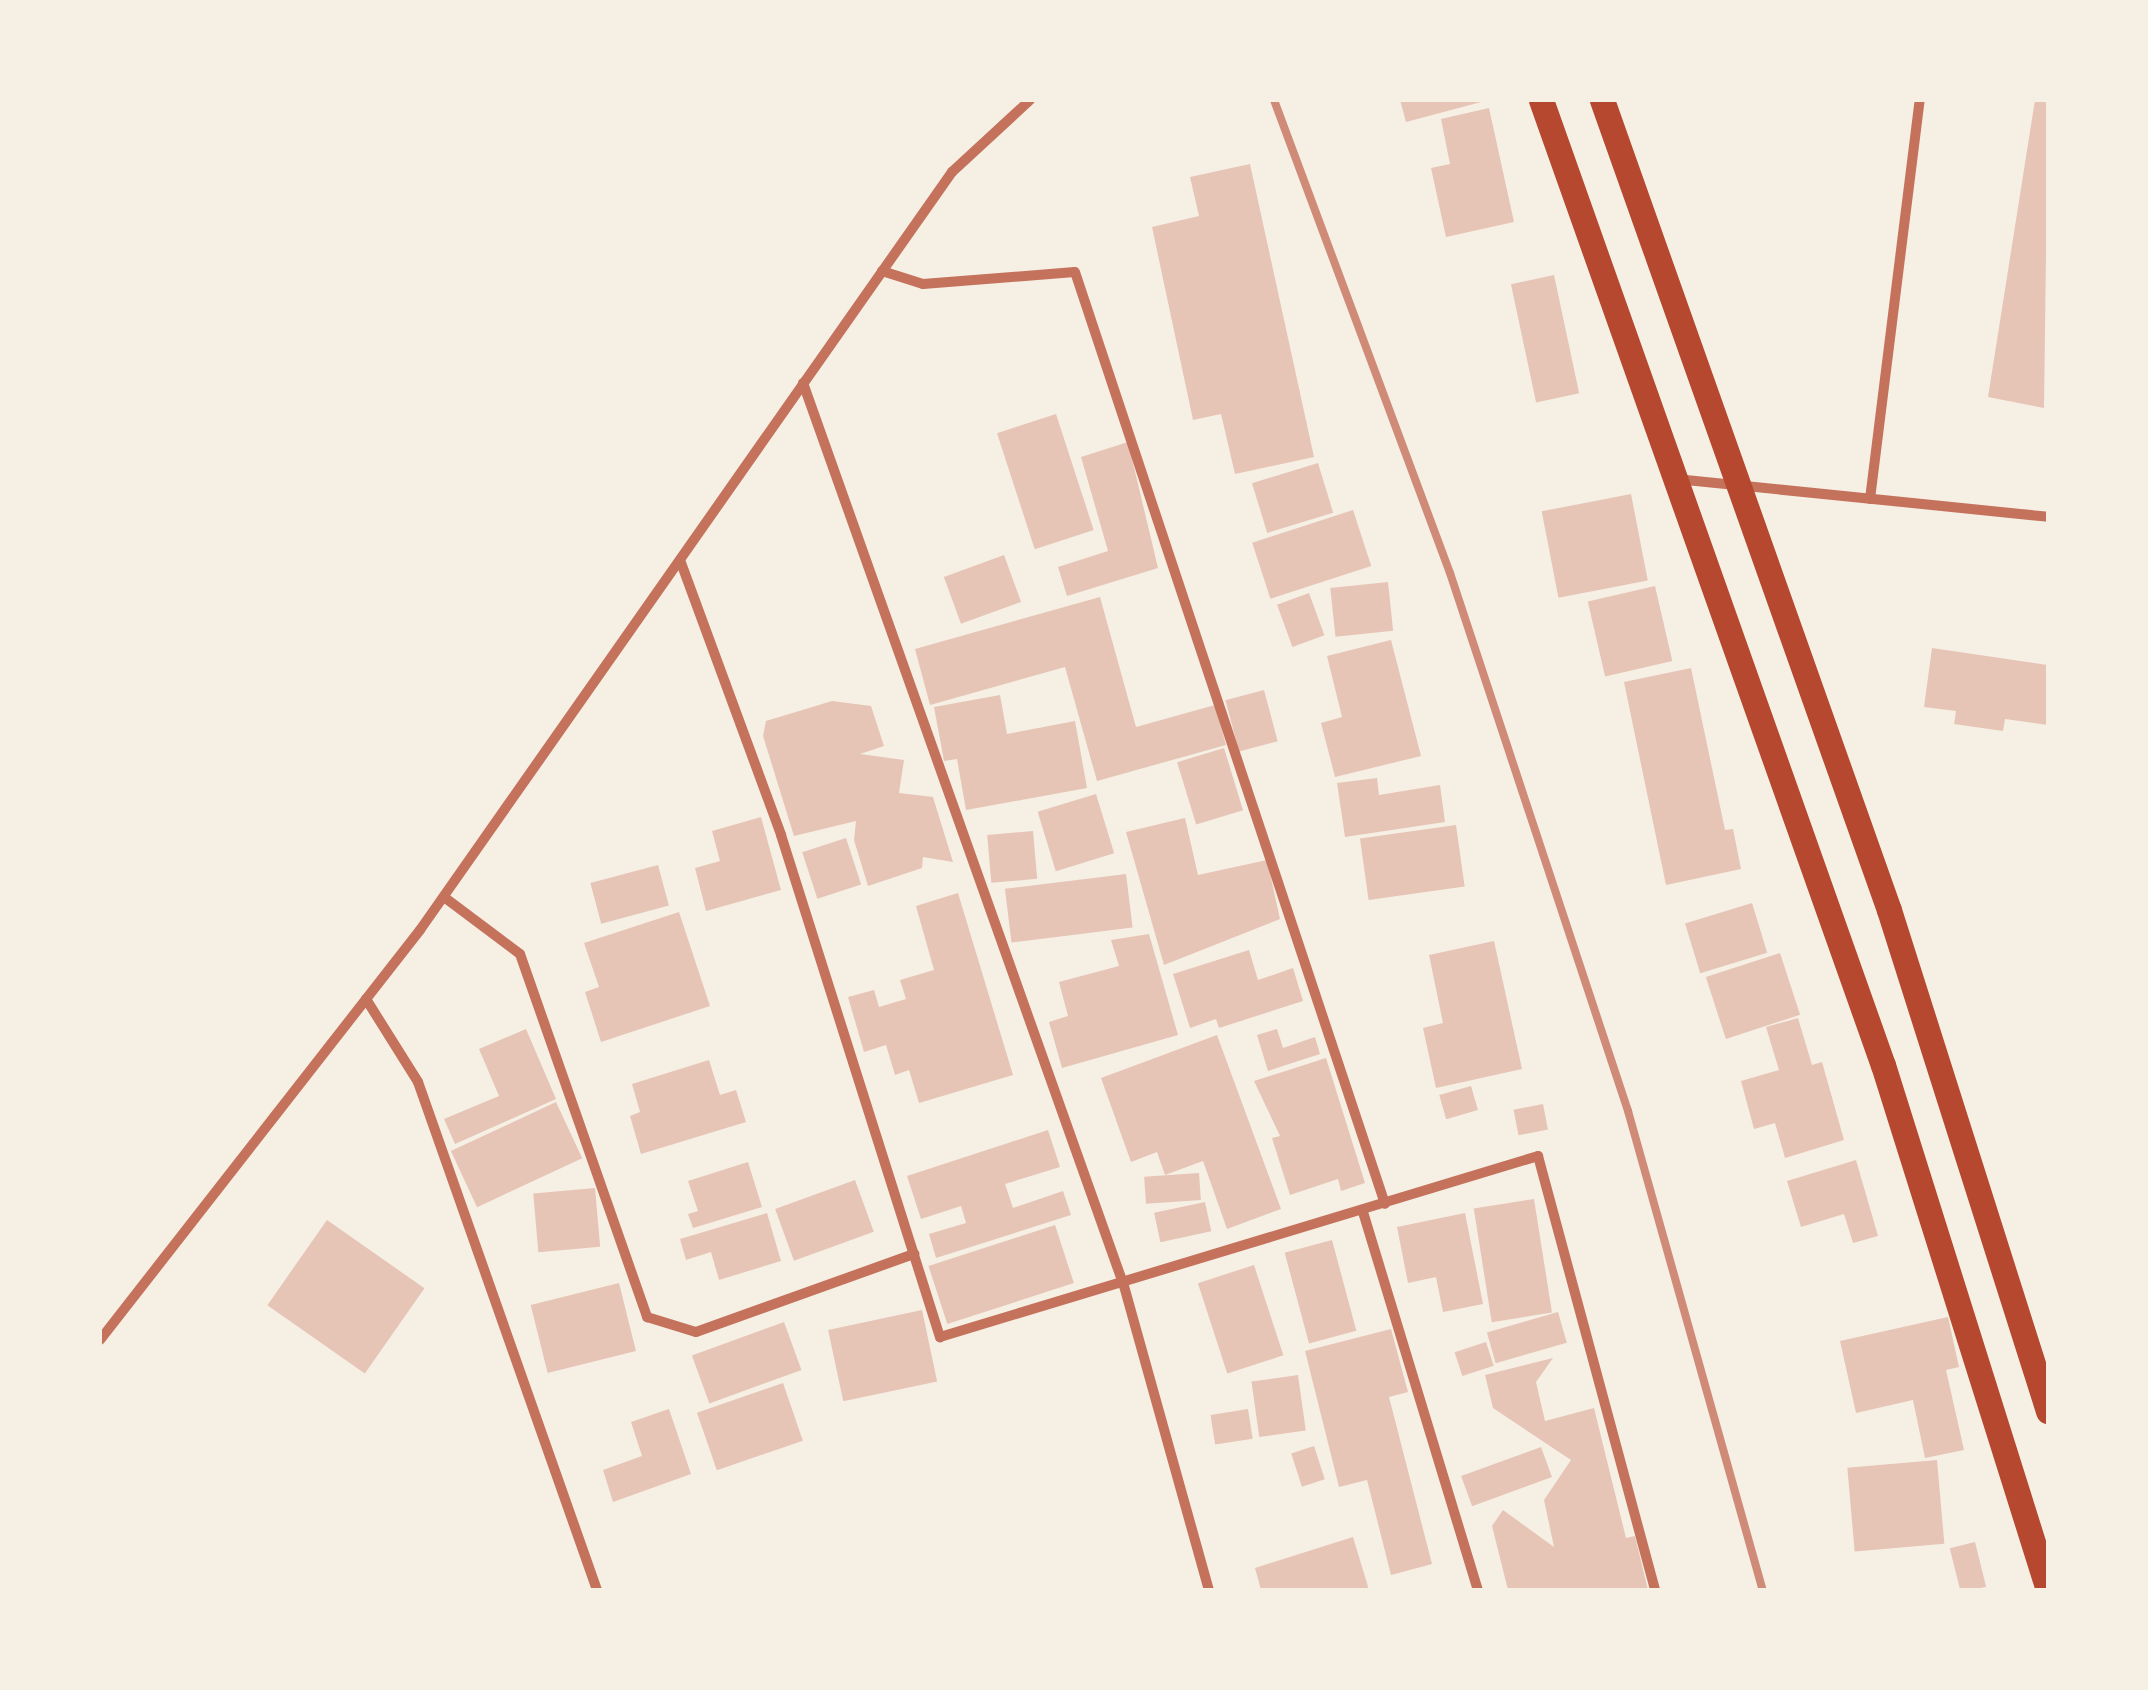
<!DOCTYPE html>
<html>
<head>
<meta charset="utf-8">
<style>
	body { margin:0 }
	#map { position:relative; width:2148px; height:1690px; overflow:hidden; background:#f6efe4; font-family:"Roboto Serif",serif }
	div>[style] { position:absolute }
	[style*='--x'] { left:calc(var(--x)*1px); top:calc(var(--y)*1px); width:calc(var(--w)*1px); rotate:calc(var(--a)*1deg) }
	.building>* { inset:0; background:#e6c5b7; transform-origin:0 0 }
	.minor>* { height:10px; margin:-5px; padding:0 5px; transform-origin:5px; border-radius:5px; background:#c5725c }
	.primary>* { height:25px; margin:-12.5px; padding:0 12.5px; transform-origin:12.5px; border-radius:12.5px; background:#b5482f }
	.rail>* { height:8px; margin:-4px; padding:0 4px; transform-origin:4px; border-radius:4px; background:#cf8b77 }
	span { translate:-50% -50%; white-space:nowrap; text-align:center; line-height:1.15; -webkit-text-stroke:8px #f6efe4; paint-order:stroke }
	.frame { position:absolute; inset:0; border:102px solid #f6efe4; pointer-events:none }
</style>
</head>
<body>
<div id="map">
	<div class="building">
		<i style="clip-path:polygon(1400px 100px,1485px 100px,1485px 101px,1406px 122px)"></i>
		<i style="clip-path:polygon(2035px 100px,2048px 100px,2044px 408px,1988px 397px)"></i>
		<i style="clip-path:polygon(1489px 108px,1514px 222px,1446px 237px,1431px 168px,1450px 164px,1441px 119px)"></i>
		<i style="clip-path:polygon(1250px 164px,1314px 457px,1235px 474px,1221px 414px,1193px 420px,1152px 227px,1199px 216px,1190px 177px)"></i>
		<i style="left:1554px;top:275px;width:121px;height:44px;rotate:78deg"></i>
		<i style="left:1056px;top:414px;width:122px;height:62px;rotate:72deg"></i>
		<i style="clip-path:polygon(1128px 442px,1158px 568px,1067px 596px,1058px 567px,1108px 551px,1081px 457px)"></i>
		<i style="left:1318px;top:463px;width:52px;height:69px;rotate:73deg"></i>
		<i style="left:1631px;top:494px;width:88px;height:91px;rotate:79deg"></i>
		<i style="left:1353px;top:510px;width:59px;height:106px;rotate:72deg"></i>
		<i style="left:1004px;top:555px;width:50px;height:64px;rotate:70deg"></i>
		<i style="left:1388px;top:582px;width:49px;height:58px;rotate:84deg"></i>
		<i style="left:1655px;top:586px;width:77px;height:69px;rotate:77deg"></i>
		<i style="left:1309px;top:593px;width:45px;height:34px;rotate:70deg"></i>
		<i style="clip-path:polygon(1100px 597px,1136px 727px,1215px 705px,1226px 745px,1097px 781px,1065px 667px,930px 705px,915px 649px)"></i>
		<i style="clip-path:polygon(1391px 640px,1421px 756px,1335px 777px,1321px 723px,1342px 717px,1327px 656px)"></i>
		<i style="clip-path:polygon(1932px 648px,2048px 665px,2048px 725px,2005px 719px,2003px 731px,1954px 724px,1956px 711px,1924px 707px)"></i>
		<i style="clip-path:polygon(1691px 668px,1725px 830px,1733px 829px,1741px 869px,1666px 885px,1624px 682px)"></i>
		<i style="left:1264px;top:690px;width:53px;height:40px;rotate:75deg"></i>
		<i style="clip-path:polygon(1000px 695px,1007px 734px,1075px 721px,1087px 788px,966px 810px,957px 759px,944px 761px,934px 707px)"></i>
		<i style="clip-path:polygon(832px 701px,871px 706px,884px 746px,860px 754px,904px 760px,899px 793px,933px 797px,953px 862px,923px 857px,922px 868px,868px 886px,854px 840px,856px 821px,794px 836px,763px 736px,766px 721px)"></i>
		<i style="left:1224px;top:748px;width:65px;height:49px;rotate:73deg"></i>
		<i style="clip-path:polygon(1377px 778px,1379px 795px,1440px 785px,1445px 822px,1345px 837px,1337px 783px)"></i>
		<i style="left:1096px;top:794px;width:62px;height:61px;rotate:73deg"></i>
		<i style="clip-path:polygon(761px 817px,781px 890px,706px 911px,695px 868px,720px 861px,712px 831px)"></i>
		<i style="clip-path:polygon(1185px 818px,1198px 875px,1267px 860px,1280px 919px,1164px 965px,1126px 832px)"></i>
		<i style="left:1456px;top:825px;width:62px;height:97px;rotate:82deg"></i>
		<i style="left:1033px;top:831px;width:48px;height:46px;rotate:85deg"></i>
		<i style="left:846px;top:838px;width:49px;height:46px;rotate:72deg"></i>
		<i style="left:658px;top:865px;width:42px;height:70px;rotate:75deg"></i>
		<i style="left:1126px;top:874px;width:54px;height:122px;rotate:83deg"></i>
		<i style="clip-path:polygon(958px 893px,1013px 1075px,919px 1103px,909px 1070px,895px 1075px,886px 1045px,864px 1052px,848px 997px,874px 990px,879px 1007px,906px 999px,900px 980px,934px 970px,916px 906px)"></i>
		<i style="left:1752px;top:903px;width:52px;height:70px;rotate:73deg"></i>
		<i style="clip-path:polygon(679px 912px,710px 1006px,601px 1042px,585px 992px,599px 987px,584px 943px)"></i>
		<i style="clip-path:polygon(1149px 934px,1178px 1035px,1062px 1068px,1049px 1022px,1068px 1016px,1059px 982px,1119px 966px,1111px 940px)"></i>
		<i style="clip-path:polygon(1494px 941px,1522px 1069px,1436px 1088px,1423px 1028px,1443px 1023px,1429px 955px)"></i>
		<i style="clip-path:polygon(1249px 950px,1258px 980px,1293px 968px,1303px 1001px,1219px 1028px,1216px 1019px,1190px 1028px,1173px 974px)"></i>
		<i style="left:1780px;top:953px;width:65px;height:78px;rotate:72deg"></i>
		<i style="clip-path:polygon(1798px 1018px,1812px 1065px,1822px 1062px,1844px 1140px,1785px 1158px,1775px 1123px,1754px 1129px,1741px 1081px,1779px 1070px,1766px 1027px)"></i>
		<i style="clip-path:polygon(526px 1029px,556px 1099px,455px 1144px,444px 1119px,499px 1096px,479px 1049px)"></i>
		<i style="clip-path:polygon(1277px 1029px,1283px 1048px,1315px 1037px,1320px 1054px,1268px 1071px,1257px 1035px)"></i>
		<i style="clip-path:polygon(1217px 1035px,1281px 1209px,1227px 1229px,1203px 1161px,1165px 1175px,1157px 1152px,1131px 1162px,1101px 1078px)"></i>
		<i style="clip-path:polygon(1326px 1058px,1365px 1183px,1341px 1191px,1338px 1179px,1290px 1195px,1272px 1138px,1280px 1136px,1254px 1081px)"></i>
		<i style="clip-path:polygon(709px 1060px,720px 1095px,736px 1090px,746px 1122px,641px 1154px,630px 1116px,640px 1112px,632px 1084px)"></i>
		<i style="left:1471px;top:1086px;width:25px;height:33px;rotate:74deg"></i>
		<i style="left:556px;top:1102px;width:62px;height:116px;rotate:65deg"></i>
		<i style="left:1543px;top:1104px;width:26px;height:30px;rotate:79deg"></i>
		<i style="clip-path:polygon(1048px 1130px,1060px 1167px,1005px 1184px,1013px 1208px,1063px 1191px,1071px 1215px,936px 1258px,929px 1234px,966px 1223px,961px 1206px,921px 1219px,907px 1176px)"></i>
		<i style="clip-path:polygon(1856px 1160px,1878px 1236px,1853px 1243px,1844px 1214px,1801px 1227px,1787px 1181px)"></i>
		<i style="clip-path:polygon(748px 1162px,762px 1207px,693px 1228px,688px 1214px,698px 1211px,688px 1181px)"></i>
		<i style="left:1199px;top:1173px;width:27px;height:55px;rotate:86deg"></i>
		<i style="left:855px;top:1180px;width:55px;height:85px;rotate:70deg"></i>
		<i style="left:595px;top:1188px;width:59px;height:62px;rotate:85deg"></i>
		<i style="left:1534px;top:1199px;width:115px;height:61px;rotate:81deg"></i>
		<i style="left:1205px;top:1202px;width:30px;height:52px;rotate:78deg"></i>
		<i style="clip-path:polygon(767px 1213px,781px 1261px,719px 1280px,711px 1252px,686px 1260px,680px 1239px)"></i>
		<i style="clip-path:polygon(1465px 1213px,1483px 1304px,1443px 1312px,1436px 1277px,1408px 1283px,1397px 1227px)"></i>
		<i style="left:327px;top:1220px;width:119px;height:104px;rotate:35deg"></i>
		<i style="left:1055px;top:1225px;width:61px;height:133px;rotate:72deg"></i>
		<i style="left:1332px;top:1240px;width:94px;height:49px;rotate:75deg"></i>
		<i style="left:1254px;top:1265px;width:95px;height:59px;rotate:72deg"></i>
		<i style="left:619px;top:1283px;width:70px;height:91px;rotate:76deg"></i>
		<i style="left:922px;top:1310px;width:73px;height:96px;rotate:78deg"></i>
		<i style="left:1558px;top:1312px;width:32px;height:74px;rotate:74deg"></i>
		<i style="clip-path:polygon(1948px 1317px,1959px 1367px,1946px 1370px,1964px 1450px,1925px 1458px,1913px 1400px,1856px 1413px,1840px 1341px)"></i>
		<i style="left:784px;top:1322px;width:51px;height:98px;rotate:70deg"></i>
		<i style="clip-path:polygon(1391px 1329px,1408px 1392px,1389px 1397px,1432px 1564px,1391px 1575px,1367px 1480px,1339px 1487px,1305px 1351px)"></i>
		<i style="left:1486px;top:1342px;width:25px;height:33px;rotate:72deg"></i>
		<i style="clip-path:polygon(1553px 1358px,1536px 1382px,1545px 1421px,1594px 1408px,1626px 1538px,1635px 1536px,1648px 1590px,1508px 1590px,1492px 1526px,1503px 1510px,1554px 1547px,1544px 1500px,1571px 1460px,1493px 1408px,1485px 1375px)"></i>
		<i style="left:1298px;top:1375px;width:56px;height:47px;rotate:82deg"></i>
		<i style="left:783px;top:1383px;width:61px;height:91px;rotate:71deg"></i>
		<i style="clip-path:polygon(669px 1409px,691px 1474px,613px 1502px,603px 1470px,642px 1456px,631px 1422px)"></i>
		<i style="left:1248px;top:1409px;width:30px;height:38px;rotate:81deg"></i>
		<i style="left:1314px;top:1446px;width:35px;height:24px;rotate:72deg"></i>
		<i style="left:1541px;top:1447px;width:32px;height:85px;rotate:70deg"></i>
		<i style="left:1937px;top:1460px;width:84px;height:90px;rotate:85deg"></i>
		<i style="clip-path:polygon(1353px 1537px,1369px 1590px,1261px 1590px,1255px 1568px)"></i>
		<i style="left:1975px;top:1542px;width:46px;height:26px;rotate:76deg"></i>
	</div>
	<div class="minor">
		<i style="--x:882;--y:271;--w:43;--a:17.6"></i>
		<i style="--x:923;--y:284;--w:152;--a:-4.5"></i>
		<i style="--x:1075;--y:272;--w:982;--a:71.6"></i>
		<i style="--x:803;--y:383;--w:958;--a:70.43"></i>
		<i style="--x:1124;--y:1286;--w:316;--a:74.4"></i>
		<i style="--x:1676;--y:479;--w:374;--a:5.8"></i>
		<i style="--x:1870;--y:499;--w:402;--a:-82.9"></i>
		<i style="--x:680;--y:560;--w:293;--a:69.8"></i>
		<i style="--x:781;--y:835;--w:527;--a:72.43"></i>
		<i style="--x:940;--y:1337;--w:625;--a:-16.84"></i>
		<i style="--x:1538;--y:1156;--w:449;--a:74.9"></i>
		<i style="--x:444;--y:897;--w:95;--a:36.9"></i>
		<i style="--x:520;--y:954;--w:385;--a:70.7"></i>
		<i style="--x:647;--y:1317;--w:51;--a:17"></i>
		<i style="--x:696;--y:1332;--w:232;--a:-19.7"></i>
		<i style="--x:366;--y:999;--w:98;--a:57.9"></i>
		<i style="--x:418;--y:1082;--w:539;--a:70.59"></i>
		<i style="--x:1363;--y:1212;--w:395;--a:73.1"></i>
		<i style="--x:100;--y:1340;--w:520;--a:-52.03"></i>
		<i style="--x:420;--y:930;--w:926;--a:-54.94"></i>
		<i style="--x:952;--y:172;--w:106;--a:-42.7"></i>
	</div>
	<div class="primary">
		<i style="--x:1541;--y:100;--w:1024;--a:70.49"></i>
		<i style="--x:1883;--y:1065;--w:550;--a:72.55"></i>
		<i style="--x:1602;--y:100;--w:859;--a:70.49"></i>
		<i style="--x:1889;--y:910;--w:526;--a:72.39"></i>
	</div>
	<div class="rail">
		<i style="--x:1274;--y:100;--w:505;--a:69.59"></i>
		<i style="--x:1450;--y:573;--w:567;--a:71.69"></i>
		<i style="--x:1628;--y:1111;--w:498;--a:74.3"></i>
	</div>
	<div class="frame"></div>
</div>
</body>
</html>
